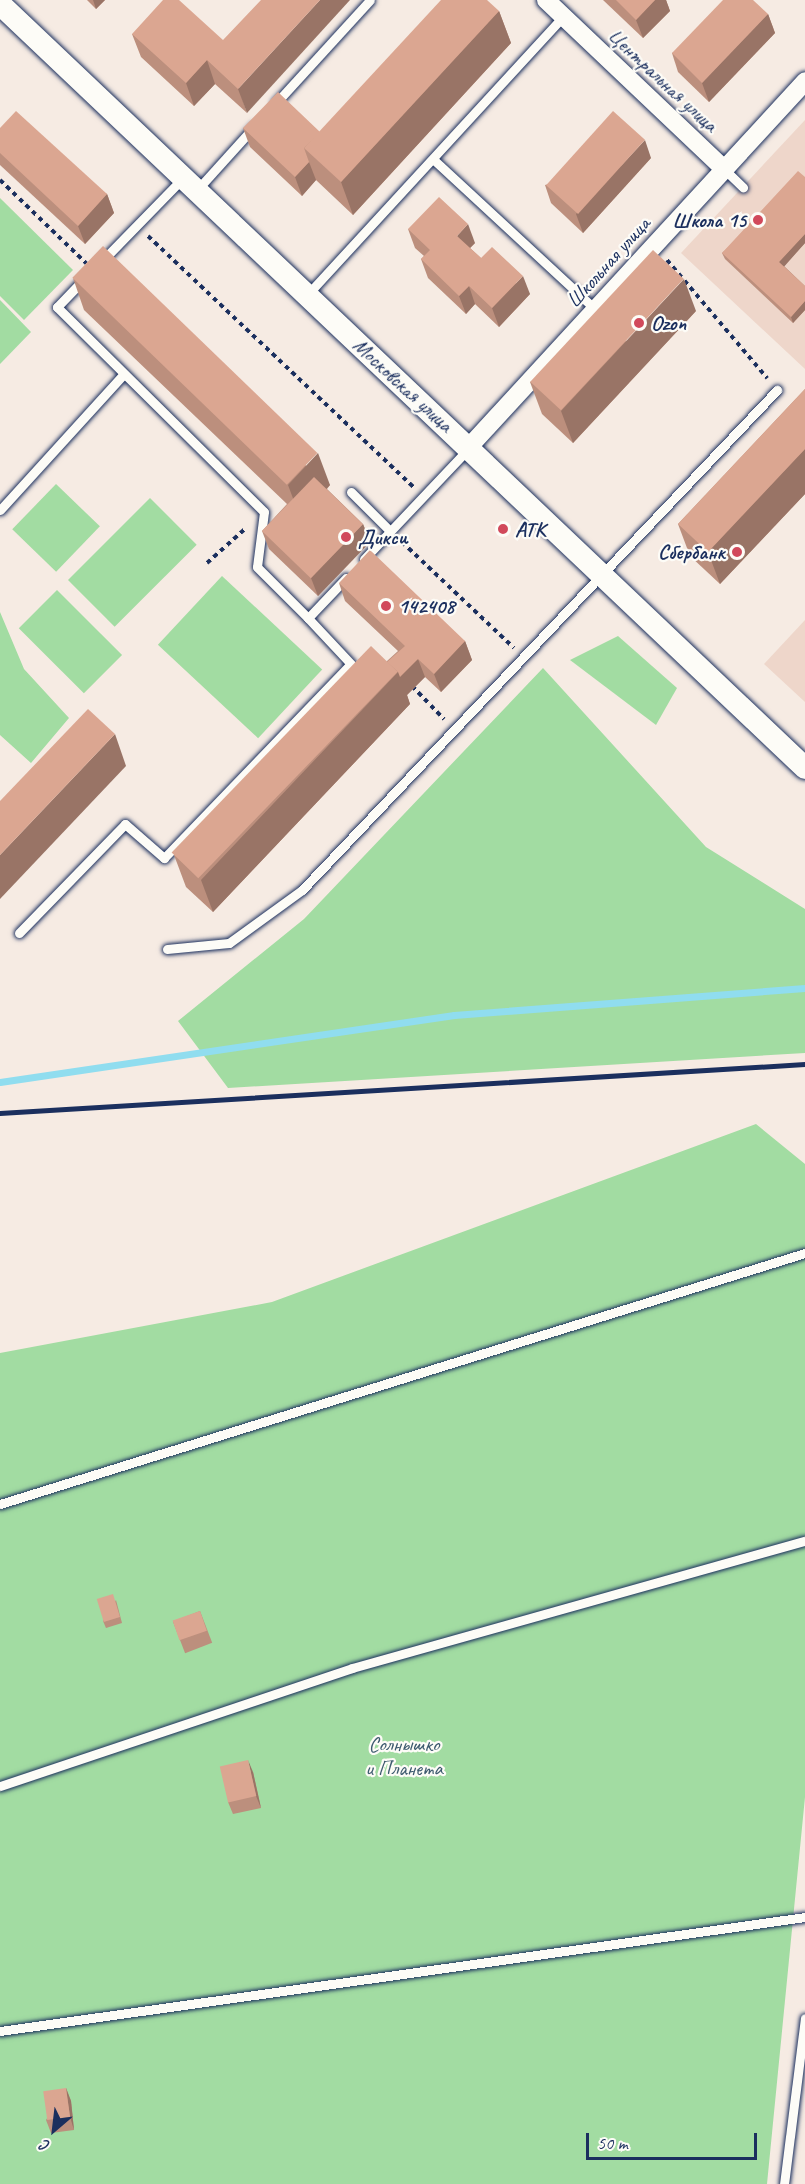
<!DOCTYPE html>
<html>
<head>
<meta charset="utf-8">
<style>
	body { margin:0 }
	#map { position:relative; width:805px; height:2184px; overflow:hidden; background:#f6ebe3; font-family:Caveat,sans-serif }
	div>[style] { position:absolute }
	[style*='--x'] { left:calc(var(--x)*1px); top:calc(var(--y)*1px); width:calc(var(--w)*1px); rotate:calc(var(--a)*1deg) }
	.built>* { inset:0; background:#eed6ca }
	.green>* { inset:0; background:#a2dca2; transform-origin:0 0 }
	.stream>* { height:7px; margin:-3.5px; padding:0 3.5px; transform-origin:3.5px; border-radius:3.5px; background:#90ddef }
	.path>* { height:4px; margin-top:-2px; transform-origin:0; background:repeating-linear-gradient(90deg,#1b2f5e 0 4.5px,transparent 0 9px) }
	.roads { filter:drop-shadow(0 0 2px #1b2f5e) drop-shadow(0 0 2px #1b2f5e) }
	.service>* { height:9px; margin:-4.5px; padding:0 4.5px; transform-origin:4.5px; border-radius:4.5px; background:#fdfcf7 }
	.minor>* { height:18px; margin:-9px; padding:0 9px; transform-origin:9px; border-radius:9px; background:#fdfcf7 }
	.tertiary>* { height:22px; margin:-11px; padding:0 11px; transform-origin:11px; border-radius:11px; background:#fdfcf7 }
	.rail>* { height:4.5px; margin:-2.25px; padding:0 2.25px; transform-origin:2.25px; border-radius:2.25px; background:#1b2f5e }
	.wall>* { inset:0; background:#bc8f7d; transform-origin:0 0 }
	.shaded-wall>* { inset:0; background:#997466 }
	.building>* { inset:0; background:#dba691; transform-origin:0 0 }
	.dots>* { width:16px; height:16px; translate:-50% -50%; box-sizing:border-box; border:3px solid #fdfcf7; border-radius:50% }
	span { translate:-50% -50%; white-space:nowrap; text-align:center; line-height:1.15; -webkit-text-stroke:4.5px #fdfcf7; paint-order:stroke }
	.street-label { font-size:21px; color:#1b2f5e }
	.poi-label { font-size:21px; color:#1b2f5e; font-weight:700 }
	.right { translate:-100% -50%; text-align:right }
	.left { translate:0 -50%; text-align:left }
	.park-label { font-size:21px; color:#3d5a6f }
	.north { position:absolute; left:24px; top:2100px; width:60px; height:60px; -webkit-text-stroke:4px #fdfcf7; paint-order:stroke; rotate:208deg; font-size:16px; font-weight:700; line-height:24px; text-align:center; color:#1b2f5e }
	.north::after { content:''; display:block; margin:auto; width:21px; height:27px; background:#1b2f5e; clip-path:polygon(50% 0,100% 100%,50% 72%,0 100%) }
	.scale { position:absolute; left:586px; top:2133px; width:171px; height:27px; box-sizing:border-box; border:3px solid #1b2f5e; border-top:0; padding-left:8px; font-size:18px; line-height:21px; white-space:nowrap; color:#1b2f5e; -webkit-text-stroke:4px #fdfcf7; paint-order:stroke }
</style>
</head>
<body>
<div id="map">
	<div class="built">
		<i style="clip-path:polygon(805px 120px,805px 369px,681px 253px)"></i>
		<i style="clip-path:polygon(805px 620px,805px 702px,764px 664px)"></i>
	</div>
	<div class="green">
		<i style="clip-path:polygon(0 198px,73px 270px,24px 320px,0 296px)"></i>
		<i style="clip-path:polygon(0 300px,31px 332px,0 364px)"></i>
		<i style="left:56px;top:484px;width:61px;height:63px;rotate:44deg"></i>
		<i style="left:150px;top:498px;width:66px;height:116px;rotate:45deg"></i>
		<i style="left:222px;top:576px;width:137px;height:94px;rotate:43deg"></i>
		<i style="left:57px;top:590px;width:92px;height:54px;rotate:45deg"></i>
		<i style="clip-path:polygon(0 612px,24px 669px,69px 718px,31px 763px,0 735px)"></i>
		<i style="clip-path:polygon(618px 636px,677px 688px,656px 725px,570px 660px)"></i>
		<i style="clip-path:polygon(543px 668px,706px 847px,805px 909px,805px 1053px,228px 1088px,178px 1021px,304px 919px)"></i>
		<i style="clip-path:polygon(756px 1124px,805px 1164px,805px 1797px,767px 2184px,0 2184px,0 1353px,272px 1302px)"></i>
	</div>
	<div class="stream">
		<i style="--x:0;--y:1082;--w:459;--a:-8.4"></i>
		<i style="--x:454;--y:1015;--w:352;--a:-4.4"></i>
	</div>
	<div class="path">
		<i style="--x:0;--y:180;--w:120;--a:44"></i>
		<i style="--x:148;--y:236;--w:365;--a:43.4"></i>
		<i style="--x:667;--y:260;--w:155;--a:49.7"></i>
		<i style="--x:402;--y:542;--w:154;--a:43.4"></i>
		<i style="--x:207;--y:563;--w:52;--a:-41.9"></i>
		<i style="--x:412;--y:686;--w:46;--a:45.9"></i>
	</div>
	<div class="roads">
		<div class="service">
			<i style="--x:276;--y:103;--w:139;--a:-47.6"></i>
			<i style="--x:434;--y:160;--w:219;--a:42.8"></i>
			<i style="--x:723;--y:168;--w:28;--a:44"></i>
			<i style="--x:197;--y:190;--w:85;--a:-47.9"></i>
			<i style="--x:102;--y:261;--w:115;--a:-45.7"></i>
			<i style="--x:84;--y:279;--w:39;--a:134"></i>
			<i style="--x:57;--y:307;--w:291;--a:44.7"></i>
			<i style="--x:264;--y:512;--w:55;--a:97.3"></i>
			<i style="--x:257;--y:567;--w:72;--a:45"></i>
			<i style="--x:308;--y:618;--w:55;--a:-46.5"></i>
			<i style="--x:307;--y:295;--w:378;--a:-47.4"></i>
			<i style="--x:351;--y:492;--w:55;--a:45"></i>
			<i style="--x:0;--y:510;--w:181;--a:-47.7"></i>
			<i style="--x:364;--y:559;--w:151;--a:-46.6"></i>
			<i style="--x:19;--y:933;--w:152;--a:-45.8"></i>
			<i style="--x:125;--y:824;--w:52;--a:41.1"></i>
			<i style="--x:164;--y:858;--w:269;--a:-46.1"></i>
			<i style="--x:351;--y:664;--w:63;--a:-133.1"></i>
			<i style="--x:167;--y:949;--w:62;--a:-5.5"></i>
			<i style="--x:229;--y:943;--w:90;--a:-36"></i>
			<i style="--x:302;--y:890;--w:690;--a:-46.47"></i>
			<i style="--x:0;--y:1504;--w:843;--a:-17.32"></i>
			<i style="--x:0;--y:1786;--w:371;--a:-18.5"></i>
			<i style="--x:352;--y:1668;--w:470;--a:-15.7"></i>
			<i style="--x:0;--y:2031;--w:813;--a:-8.06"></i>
			<i style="--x:784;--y:2184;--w:167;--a:-82.8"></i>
		</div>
		<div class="minor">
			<i style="--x:546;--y:0;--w:244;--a:43.5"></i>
			<i style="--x:469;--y:447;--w:497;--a:-47.4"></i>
		</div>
		<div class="tertiary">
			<i style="--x:0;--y:4;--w:1110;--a:43.5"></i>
		</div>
	</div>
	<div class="rail">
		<i style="--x:0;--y:1113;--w:806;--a:-3.48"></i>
	</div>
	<div class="wall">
		<i style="clip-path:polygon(87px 0,105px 0,96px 9px)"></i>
		<i style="clip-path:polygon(603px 0,666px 0,670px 11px,643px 38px)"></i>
		<i style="clip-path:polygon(499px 11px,511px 43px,353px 215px,316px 180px,302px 196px,250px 147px,243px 128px,320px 132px)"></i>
		<i style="clip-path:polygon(768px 14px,775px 33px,709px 102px,678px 72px,672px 53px)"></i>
		<i style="clip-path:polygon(132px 34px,223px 40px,247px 113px,215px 84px,194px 106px,141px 57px)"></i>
		<i style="clip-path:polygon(0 128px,107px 194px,114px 213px,85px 244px,0 165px)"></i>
		<i style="clip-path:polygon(651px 158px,583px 233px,551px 203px,545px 185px)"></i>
		<i style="clip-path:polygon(805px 177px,805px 243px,784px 266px,805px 286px,805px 310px,793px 323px,725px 259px,722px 253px)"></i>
		<i style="clip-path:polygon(408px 229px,475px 243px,470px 248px,481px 258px,530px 294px,499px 327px,475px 304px,466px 314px,428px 278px,421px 259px,424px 256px,415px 248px)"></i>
		<i style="clip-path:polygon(73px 278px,330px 485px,327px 489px,363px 524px,370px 542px,318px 596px,269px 549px,262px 531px,287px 504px,84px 310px)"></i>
		<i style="clip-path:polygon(696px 311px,573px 443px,542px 414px,530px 382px)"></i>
		<i style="clip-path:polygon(805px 389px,805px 494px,720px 584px,690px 556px,678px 524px)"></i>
		<i style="clip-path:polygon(339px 583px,465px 641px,472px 660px,441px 692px,425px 677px,407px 695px,410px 704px,213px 912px,186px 887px,174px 855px,398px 651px,345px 601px)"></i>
		<i style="clip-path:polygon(116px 1600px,122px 1623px,106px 1628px,103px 1621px)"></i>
		<i style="left:200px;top:1611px;width:34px;height:29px;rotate:69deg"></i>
		<i style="clip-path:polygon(253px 1772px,261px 1808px,233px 1814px,228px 1802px)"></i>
		<i style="clip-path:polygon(66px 2088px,71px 2101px,74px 2130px,51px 2133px,46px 2120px)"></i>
	</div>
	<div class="shaded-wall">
		<i style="clip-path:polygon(93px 0,105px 0,96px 9px)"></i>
		<i style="clip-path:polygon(320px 0,350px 0,247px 113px,238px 89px)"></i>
		<i style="clip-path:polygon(655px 0,666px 0,670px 11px,643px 38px,636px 20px)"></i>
		<i style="clip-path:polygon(499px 11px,511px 43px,353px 215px,341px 182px)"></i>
		<i style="clip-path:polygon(768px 14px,775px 33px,709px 102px,702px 83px)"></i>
		<i style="clip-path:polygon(207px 60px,215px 84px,194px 106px,186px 83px)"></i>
		<i style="clip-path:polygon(645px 140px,651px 158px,583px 233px,576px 214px)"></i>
		<i style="clip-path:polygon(309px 162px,316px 180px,302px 196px,295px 177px)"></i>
		<i style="clip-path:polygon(107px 194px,114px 213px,85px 244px,78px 226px)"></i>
		<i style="clip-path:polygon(468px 224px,475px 243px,464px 254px,457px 236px)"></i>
		<i style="clip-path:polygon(805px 234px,805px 243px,782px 269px,779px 262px)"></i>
		<i style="clip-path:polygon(523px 276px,530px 294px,499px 327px,492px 308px)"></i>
		<i style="clip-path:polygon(684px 279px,696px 311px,573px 443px,561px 411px)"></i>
		<i style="clip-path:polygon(469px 286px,475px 304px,466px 314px,459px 296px)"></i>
		<i style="clip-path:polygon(805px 301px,805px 310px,793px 323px,791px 317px)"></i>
		<i style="clip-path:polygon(805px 449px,805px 494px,720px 584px,708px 552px)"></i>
		<i style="clip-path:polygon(318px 453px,330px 485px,300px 517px,288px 485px)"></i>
		<i style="clip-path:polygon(363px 524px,370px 542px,318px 596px,311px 578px)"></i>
		<i style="clip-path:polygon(465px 641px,472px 660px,441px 692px,434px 674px)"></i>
		<i style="clip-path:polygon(418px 659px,425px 677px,407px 695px,410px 704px,213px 912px,201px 880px,398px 672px)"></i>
		<i style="clip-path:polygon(115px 734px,126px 766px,0 899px,0 855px)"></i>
		<i style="clip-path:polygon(248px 1760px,253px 1772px,261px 1808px,256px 1796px)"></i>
		<i style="clip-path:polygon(66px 2088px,71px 2101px,74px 2130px,70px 2117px)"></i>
	</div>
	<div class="building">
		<i style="clip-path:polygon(163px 0,179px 0,223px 40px,261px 0,320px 0,238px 89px,207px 60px,186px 83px,132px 34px)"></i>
		<i style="clip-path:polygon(441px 0,487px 0,499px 11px,341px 182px,304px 148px)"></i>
		<i style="clip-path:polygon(616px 0,655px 0,636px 20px)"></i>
		<i style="clip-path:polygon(723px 0,753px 0,768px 14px,702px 83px,672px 53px)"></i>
		<i style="clip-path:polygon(278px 92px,320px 132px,304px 148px,309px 162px,295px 177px,243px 128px)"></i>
		<i style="clip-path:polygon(16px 111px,107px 194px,78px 226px,0 153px,0 128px)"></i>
		<i style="left:613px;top:111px;width:43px;height:100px;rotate:42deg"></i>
		<i style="clip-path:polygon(798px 171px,805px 177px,805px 234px,779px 262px,805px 286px,805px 301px,791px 317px,722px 253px)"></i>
		<i style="clip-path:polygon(439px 197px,468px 224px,457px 236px,481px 258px,492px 247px,523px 276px,492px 308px,469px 286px,459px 296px,421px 259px,430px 250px,408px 229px)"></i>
		<i style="left:103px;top:246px;width:298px;height:44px;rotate:44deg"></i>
		<i style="left:653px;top:250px;width:42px;height:180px;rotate:43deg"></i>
		<i style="clip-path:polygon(805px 389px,805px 449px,708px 552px,678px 524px)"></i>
		<i style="left:314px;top:477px;width:68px;height:75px;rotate:44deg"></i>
		<i style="clip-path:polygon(370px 550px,465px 641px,434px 674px,418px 659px,400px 677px,398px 672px,387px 662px,405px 646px,339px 583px)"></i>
		<i style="left:371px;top:646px;width:37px;height:287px;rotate:44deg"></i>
		<i style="clip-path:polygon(88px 709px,115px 734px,0 855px,0 801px)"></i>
		<i style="left:113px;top:1594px;width:24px;height:17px;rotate:73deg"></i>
		<i style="left:200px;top:1611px;width:21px;height:29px;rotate:71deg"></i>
		<i style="left:248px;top:1760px;width:37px;height:29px;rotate:77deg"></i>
		<i style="left:66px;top:2088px;width:29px;height:23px;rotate:82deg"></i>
	</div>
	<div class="dots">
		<i style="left:758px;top:220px;background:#d1495b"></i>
		<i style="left:639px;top:323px;background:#d1495b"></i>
		<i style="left:503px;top:529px;background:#d1495b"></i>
		<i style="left:346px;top:537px;background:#d1495b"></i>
		<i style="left:737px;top:552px;background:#d1495b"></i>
		<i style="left:386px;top:606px;background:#d1495b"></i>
	</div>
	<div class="street-label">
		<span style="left:663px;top:80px;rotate:43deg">Центральная улица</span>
		<span style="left:608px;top:262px;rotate:-48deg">Школьная улица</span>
		<span style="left:403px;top:385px;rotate:43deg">Московская улица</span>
	</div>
	<div class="poi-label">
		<span class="right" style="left:746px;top:220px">Школа 15</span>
		<span class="left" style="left:651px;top:323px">Ozon</span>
		<span class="left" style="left:515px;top:529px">АТК</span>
		<span class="left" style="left:358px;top:537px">Дикси</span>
		<span class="right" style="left:725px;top:552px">Сбербанк</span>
		<span class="left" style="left:398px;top:606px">142408</span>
	</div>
	<div class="park-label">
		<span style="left:404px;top:1756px">Солнышко<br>и Планета</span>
	</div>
	<div class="north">С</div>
	<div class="scale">50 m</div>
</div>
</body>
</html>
